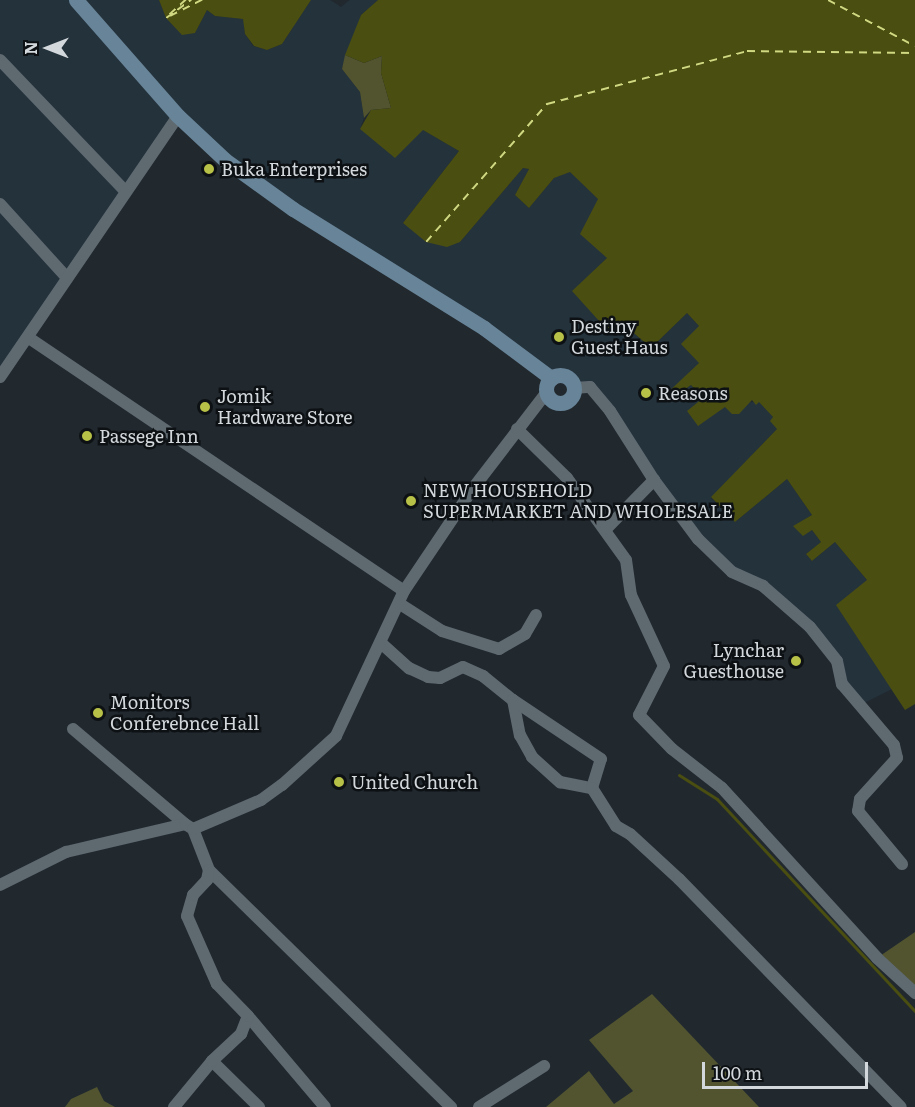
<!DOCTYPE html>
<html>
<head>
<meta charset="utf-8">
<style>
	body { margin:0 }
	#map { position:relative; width:915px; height:1107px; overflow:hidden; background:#21292f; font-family:Literata,serif }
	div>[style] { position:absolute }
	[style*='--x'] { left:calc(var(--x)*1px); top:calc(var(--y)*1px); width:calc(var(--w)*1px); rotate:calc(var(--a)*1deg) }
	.built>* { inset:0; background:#24323c }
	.green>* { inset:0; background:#51542f }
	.water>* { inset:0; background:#4a4e11 }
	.stream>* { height:3px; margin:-1.5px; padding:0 1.5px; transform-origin:1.5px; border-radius:1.5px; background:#4a4e11 }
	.ferry>* { height:1.5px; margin-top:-0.75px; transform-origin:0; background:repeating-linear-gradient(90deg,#d0d881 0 8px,transparent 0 14px) }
	.minor>* { height:12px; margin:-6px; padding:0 6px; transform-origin:6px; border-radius:6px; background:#5f6970 }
	.secondary>* { height:15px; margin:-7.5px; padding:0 7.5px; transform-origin:7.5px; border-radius:7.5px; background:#688498 }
	.secondary>.ring { margin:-7.5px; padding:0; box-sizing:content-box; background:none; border:15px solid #688498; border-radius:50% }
	.dots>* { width:16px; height:16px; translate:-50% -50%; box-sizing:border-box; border:3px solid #0d1114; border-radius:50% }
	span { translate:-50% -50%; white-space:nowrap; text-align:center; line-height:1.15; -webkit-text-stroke:5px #0d1114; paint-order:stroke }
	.poi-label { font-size:18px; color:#d3d8dc }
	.left { translate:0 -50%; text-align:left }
	.right { translate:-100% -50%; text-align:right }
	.north { position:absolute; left:18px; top:18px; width:60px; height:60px; -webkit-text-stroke:4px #0d1114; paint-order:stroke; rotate:270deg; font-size:16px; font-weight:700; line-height:24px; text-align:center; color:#d3d8dc }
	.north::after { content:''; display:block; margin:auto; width:21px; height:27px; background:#d3d8dc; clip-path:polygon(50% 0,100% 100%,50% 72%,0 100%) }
	.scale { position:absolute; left:702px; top:1062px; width:166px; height:27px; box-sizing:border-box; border:3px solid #d3d8dc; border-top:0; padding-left:8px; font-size:18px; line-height:21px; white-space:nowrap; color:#d3d8dc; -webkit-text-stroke:4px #0d1114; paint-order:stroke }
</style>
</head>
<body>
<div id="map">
	<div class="built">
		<i style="clip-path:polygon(0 0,159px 0,166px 18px,195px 33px,207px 10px,215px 16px,244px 19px,245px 34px,253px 46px,267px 50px,282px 44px,311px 0,330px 0,341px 7px,350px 0,378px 0,361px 15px,342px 69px,360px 92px,364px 118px,360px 129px,423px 130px,459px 151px,403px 223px,460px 242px,523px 168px,529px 169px,515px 195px,529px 208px,554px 178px,570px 171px,598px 199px,607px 258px,573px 291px,609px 331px,620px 321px,651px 348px,687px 313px,699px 326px,699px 363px,671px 399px,691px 385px,703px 398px,725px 406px,759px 401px,773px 417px,777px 429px,711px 498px,735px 522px,787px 479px,812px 515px,794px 526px,812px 530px,821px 542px,806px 554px,812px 561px,835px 542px,867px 580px,872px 655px,892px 689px,860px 705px,836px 661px,763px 586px,732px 572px,698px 539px,590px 388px,574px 388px,567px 377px,555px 376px,336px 234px,178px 117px,0 377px)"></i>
	</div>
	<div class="green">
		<i style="clip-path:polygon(345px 55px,364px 63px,382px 56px,381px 73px,391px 108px,371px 110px,364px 118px,360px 92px,342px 69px)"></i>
		<i style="clip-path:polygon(915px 932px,915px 993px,877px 958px)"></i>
		<i style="clip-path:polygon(652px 994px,759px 1107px,546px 1107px,589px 1071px,614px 1104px,633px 1091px,589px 1040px)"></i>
		<i style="clip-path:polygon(97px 1087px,104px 1101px,115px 1107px,65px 1107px,71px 1099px)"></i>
	</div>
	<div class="water">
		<i style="clip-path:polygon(159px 0,311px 0,282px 44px,267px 50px,254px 46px,245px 34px,243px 19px,215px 16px,207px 10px,195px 33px,182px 35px,166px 18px)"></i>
		<i style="clip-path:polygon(378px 0,915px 0,915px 704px,905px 710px,836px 605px,867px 580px,835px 542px,812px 561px,806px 554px,821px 542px,812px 530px,803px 536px,793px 526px,812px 515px,787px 479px,735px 522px,711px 497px,777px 429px,770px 421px,773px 417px,759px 402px,756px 405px,752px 400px,739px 414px,732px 414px,725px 407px,698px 426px,687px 411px,703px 398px,691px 385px,671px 399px,665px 395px,699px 363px,681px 344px,699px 326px,687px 313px,651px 348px,620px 321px,609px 332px,572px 291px,607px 258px,580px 234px,598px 199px,570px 172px,554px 178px,529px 208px,515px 195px,529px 169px,523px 168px,460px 242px,447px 247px,426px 242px,403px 223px,459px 151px,423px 130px,395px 158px,360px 129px,371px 110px,391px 108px,381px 73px,382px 56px,364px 63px,345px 55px,361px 15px)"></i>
	</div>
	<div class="stream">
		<i style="--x:679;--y:775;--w:45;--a:32.3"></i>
		<i style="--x:717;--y:799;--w:290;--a:47"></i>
	</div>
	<div class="ferry">
		<i style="--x:186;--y:0;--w:27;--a:138"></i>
		<i style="--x:166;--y:18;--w:31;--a:-36"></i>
		<i style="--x:828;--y:0;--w:98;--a:27.9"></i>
		<i style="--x:170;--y:16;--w:36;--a:-27"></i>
		<i style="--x:426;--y:242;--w:184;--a:-48.8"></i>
		<i style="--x:547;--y:104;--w:207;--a:-14.8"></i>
		<i style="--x:747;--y:51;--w:168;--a:0.7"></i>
	</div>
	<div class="minor">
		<i style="--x:0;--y:60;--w:182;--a:46.3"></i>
		<i style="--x:0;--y:204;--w:100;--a:47.8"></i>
		<i style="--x:29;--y:338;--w:452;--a:34"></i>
		<i style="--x:404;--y:591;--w:125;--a:-56.1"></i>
		<i style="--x:474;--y:487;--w:118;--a:-52.5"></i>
		<i style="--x:0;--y:377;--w:316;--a:-55.7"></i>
		<i style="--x:574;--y:388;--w:16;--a:-4"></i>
		<i style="--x:590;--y:387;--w:31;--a:50"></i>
		<i style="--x:610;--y:411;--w:82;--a:57.5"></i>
		<i style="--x:654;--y:480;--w:74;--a:53.3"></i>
		<i style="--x:698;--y:539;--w:47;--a:44.1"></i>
		<i style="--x:732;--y:572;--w:34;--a:24"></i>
		<i style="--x:763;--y:586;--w:62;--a:41.1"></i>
		<i style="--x:810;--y:627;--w:43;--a:51.5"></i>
		<i style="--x:837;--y:661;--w:24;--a:78"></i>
		<i style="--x:842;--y:684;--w:80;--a:49.6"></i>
		<i style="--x:894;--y:745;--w:13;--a:77"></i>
		<i style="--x:897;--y:758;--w:55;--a:132.1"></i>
		<i style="--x:860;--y:799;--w:12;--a:99"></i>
		<i style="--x:858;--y:811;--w:69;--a:50.3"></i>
		<i style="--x:517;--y:429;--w:70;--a:44.4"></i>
		<i style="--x:567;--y:478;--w:101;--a:54.3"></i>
		<i style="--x:626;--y:560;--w:35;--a:82"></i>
		<i style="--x:631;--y:595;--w:78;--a:65.1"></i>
		<i style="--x:664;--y:666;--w:55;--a:117"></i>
		<i style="--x:639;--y:715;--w:47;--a:45.9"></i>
		<i style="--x:672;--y:749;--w:63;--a:38"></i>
		<i style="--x:722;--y:788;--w:230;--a:47.6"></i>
		<i style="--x:877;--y:958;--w:52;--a:42.6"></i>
		<i style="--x:606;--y:529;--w:69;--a:-45.6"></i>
		<i style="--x:400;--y:604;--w:50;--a:32.7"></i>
		<i style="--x:442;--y:631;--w:60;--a:17.5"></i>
		<i style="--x:499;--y:649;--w:30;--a:-30"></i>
		<i style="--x:525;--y:634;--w:22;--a:-60"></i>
		<i style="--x:381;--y:643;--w:38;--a:42"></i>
		<i style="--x:409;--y:668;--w:21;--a:25"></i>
		<i style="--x:428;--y:677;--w:12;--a:5"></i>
		<i style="--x:440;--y:678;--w:25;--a:-26"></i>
		<i style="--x:463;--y:667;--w:22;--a:24"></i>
		<i style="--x:483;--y:676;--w:38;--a:39"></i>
		<i style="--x:513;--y:700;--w:36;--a:79"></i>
		<i style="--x:520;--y:735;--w:25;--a:61"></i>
		<i style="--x:532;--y:757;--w:38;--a:42"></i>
		<i style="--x:560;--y:782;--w:33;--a:11"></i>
		<i style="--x:592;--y:788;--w:30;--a:-73"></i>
		<i style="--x:601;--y:759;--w:106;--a:-146.2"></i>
		<i style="--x:73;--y:729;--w:147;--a:40.3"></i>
		<i style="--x:592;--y:788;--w:45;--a:57.7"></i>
		<i style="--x:616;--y:826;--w:16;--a:30"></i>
		<i style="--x:630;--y:834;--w:67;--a:42.6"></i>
		<i style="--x:679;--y:879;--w:318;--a:45.8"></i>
		<i style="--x:193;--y:829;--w:44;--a:68.7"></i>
		<i style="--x:209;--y:870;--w:339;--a:44.4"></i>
		<i style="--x:0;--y:885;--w:74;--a:-26.6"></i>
		<i style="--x:66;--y:852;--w:122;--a:-13.2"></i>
		<i style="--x:185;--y:824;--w:9;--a:32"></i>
		<i style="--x:193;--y:829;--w:74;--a:-23.1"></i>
		<i style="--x:261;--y:800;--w:26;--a:-36"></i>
		<i style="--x:282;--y:785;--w:73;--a:-42.2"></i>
		<i style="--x:336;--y:736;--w:160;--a:-64.9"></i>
		<i style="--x:248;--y:1016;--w:119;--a:49.8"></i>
		<i style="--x:212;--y:1061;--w:66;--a:44.4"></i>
		<i style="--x:174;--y:1107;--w:60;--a:-50.4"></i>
		<i style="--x:212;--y:1061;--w:40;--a:-43"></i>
		<i style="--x:241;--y:1034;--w:19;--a:-69"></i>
		<i style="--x:248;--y:1016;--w:45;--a:-134.1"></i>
		<i style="--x:217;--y:984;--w:74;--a:-113.8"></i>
		<i style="--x:187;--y:916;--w:22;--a:-74"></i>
		<i style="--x:193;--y:895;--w:21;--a:-47"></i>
		<i style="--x:207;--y:880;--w:10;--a:-79"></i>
		<i style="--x:479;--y:1107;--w:77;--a:-32.2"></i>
	</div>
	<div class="secondary">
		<i style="--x:76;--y:0;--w:154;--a:48.7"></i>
		<i style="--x:178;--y:116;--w:64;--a:43.1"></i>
		<i style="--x:225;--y:160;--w:84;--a:35.8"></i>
		<i style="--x:293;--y:209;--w:225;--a:31.9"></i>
		<i style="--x:484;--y:328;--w:84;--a:36.7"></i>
		<i class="ring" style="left:546px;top:375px;width:13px;height:13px"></i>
	</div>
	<div class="dots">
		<i style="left:209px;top:169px;background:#b8c147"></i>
		<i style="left:559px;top:337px;background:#b8c147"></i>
		<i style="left:646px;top:393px;background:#b8c147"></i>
		<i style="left:205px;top:407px;background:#b8c147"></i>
		<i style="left:87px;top:436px;background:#b8c147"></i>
		<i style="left:411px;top:501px;background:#b8c147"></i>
		<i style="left:796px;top:661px;background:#b8c147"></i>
		<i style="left:98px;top:713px;background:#b8c147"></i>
		<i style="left:339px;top:782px;background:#b8c147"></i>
	</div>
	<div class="poi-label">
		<span class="left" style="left:221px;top:169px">Buka Enterprises</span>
		<span class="left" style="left:571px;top:337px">Destiny<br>Guest Haus</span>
		<span class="left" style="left:658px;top:393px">Reasons</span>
		<span class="left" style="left:217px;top:407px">Jomik<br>Hardware Store</span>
		<span class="left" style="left:99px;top:436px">Passege Inn</span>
		<span class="left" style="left:423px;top:501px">NEW HOUSEHOLD<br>SUPERMARKET AND WHOLESALE</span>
		<span class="right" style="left:784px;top:661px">Lynchar<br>Guesthouse</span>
		<span class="left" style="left:110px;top:713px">Monitors<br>Conferebnce Hall</span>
		<span class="left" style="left:351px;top:782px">United Church</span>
	</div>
	<div class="north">N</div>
	<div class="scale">100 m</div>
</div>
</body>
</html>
